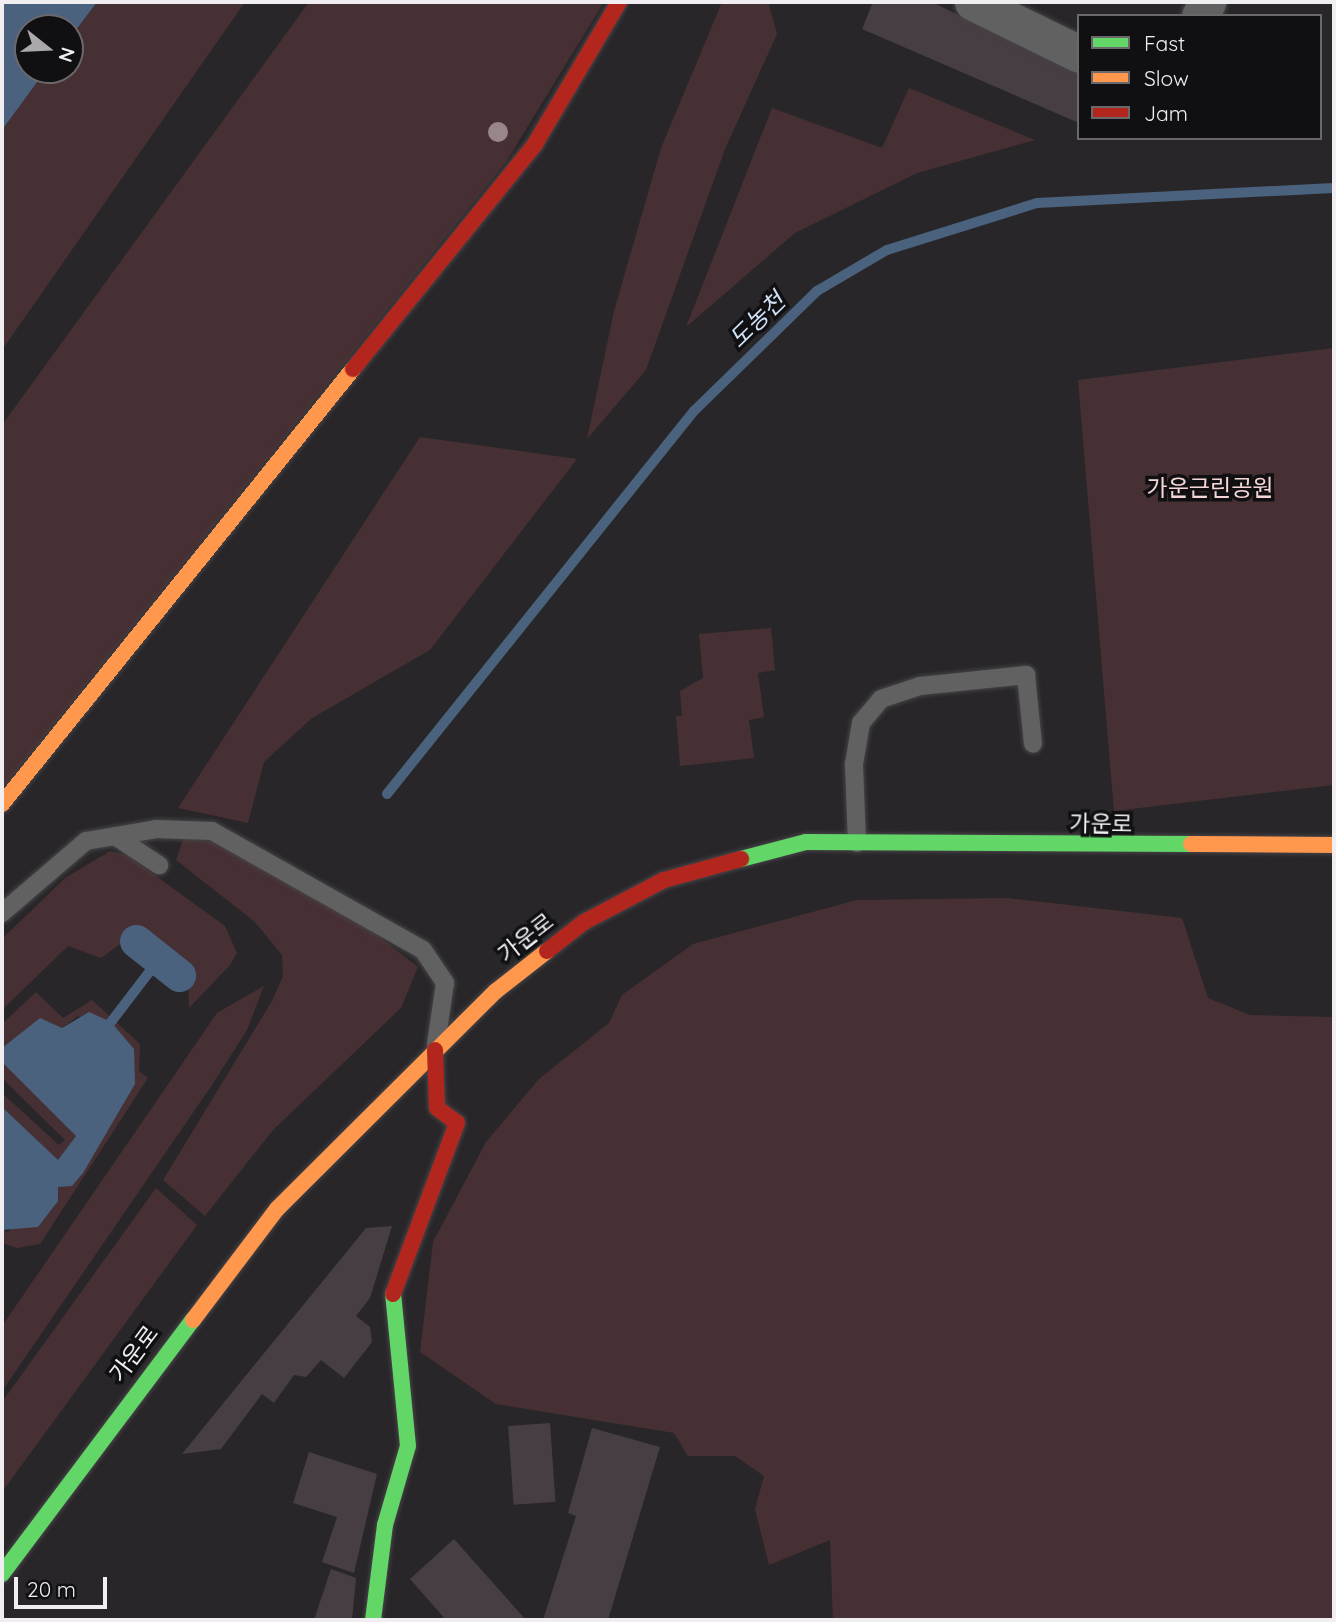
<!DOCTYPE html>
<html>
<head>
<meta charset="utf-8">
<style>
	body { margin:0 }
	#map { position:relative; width:1336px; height:1622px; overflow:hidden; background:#282629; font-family:Quicksand,"Noto Sans KR",sans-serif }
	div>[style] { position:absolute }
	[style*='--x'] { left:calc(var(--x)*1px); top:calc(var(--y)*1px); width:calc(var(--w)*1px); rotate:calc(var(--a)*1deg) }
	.green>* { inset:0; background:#473033 }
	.water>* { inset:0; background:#4a627e }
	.stream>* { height:10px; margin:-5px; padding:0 5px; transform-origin:5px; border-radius:5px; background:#4a627e }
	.canal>* { height:33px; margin:-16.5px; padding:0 16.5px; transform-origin:16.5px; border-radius:16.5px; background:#4a627e }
	.building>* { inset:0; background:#463e44; transform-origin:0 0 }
	.roads { filter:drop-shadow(0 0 2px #464447) drop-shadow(0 0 2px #464447) }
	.lane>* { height:18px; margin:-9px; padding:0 9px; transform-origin:9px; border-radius:9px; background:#626162 }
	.street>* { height:37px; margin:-18.5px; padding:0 18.5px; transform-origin:18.5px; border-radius:18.5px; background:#626162 }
	.fast>* { height:16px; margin:-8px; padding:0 8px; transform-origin:8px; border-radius:8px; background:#63d668 }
	.slow>* { height:16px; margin:-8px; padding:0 8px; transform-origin:8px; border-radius:8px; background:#ff974d }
	.jam>* { height:16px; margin:-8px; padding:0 8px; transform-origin:8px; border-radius:8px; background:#b3261e }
	.trees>* { width:20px; height:20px; margin:-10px; border-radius:50%; background:#998688 }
	span { translate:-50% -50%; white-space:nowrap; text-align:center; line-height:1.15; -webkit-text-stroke:7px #100f11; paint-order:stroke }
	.park-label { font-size:23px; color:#f5d5d6 }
	.street-label { font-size:23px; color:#f0eef1 }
	.water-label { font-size:24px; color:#d0e2f7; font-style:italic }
	.frame { position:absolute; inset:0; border:4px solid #f0eef1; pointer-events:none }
	.legend { position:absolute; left:1077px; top:14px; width:245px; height:126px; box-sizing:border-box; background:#100f11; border:2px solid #6a686b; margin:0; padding:9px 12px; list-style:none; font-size:21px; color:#f0eef1 }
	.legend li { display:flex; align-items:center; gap:14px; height:35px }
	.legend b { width:35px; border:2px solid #6a686b }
	.north { position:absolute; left:14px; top:14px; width:70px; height:70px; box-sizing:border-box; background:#100f11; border:2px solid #6a686b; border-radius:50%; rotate:108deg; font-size:19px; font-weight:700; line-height:28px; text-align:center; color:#f0eef1 }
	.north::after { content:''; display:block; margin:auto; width:24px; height:32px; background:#aaa8ab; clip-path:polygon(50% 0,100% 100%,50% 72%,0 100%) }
	.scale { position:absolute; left:14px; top:1577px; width:93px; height:32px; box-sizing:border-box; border:4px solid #f0eef1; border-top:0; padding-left:9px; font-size:21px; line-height:24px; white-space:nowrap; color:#f0eef1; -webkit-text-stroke:5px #100f11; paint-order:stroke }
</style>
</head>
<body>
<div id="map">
	<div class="green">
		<i style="clip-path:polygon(97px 2px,245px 2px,2px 350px,2px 130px,46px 70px,70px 70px,70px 38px)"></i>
		<i style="clip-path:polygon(309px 2px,604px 2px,506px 162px,2px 789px,2px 425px)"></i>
		<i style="clip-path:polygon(722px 2px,768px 2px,777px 34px,725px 149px,646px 370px,587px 439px,614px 311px,661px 148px)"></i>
		<i style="clip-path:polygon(909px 88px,1035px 140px,917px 173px,795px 233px,686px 327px,772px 108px,882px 148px)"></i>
		<i style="clip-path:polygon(1334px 348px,1334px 785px,1114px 811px,1078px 380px)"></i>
		<i style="clip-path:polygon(420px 437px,577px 459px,430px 650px,312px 718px,264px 762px,248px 823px,178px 808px)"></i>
		<i style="clip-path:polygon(771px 628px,775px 670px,758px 673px,764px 717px,749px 720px,754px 758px,680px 766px,676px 716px,682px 716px,680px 691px,703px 678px,699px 634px)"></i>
		<i style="clip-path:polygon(184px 836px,222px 844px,376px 934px,418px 967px,401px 1008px,273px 1130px,205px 1216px,163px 1180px,272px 1001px,283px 976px,282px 955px,255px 922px,176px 860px)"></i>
		<i style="clip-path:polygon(110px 851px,127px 855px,225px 926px,237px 953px,230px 965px,189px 1008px,188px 974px,137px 932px,101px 958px,68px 946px,2px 1010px,2px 939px,65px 878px)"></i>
		<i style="clip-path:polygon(1008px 898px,1182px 918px,1208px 998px,1250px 1015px,1334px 1017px,1334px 1620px,833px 1620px,830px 1540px,769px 1565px,755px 1509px,764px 1476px,735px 1456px,688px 1456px,674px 1433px,496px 1404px,420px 1352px,433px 1242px,486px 1142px,539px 1079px,609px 1023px,622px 995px,693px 944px,857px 900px)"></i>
		<i style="clip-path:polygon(264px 986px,247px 1030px,212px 1085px,2px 1391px,2px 1326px,217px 1013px)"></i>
		<i style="clip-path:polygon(36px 992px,63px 1018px,92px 1000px,140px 1044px,139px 1071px,148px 1078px,40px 1244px,17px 1248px,2px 1243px,2px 1230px,8px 1232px,58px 1187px,130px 1069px,134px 1050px,78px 1016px,62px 1028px,40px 1019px,2px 1048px,2px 1024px)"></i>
		<i style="clip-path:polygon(2px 1059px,76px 1136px,58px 1161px,2px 1107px,2px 1093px,59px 1145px,65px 1140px,2px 1078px)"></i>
		<i style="clip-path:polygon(156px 1188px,197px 1225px,2px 1492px,2px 1402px)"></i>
	</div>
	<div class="water">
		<i style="clip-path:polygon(2px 2px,97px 2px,70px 38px,70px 28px,28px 28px,28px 70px,46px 70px,2px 130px)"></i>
		<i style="clip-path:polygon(89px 1012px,111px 1022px,134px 1049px,135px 1084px,83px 1173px,72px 1186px,58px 1187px,58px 1201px,38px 1227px,2px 1230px,2px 1107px,58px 1160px,76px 1136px,3px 1063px,2px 1048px,40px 1018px,62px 1028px)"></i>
	</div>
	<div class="stream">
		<i style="--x:387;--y:794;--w:491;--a:-51.3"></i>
		<i style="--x:694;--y:411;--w:172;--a:-44.3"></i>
		<i style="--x:817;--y:291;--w:81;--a:-30.4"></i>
		<i style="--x:887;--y:250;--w:157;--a:-17.4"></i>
		<i style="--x:1037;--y:203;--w:297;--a:-2.9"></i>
		<i style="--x:111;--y:1022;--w:86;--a:-52.6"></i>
	</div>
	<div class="canal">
		<i style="--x:136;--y:941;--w:55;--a:38.3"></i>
	</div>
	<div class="building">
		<i style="clip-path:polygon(873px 2px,932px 2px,1079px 75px,1079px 123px,862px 29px)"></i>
		<i style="clip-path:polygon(392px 1226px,370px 1298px,356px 1316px,370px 1327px,372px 1342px,344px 1378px,321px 1360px,306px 1377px,294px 1375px,274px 1403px,262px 1394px,221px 1449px,182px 1454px,366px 1228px)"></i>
		<i style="left:550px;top:1423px;width:79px;height:42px;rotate:86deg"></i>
		<i style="clip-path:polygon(592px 1428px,660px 1447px,608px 1620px,543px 1620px,576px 1516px,568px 1513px)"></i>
		<i style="clip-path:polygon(309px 1452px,377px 1474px,354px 1573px,322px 1562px,337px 1517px,293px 1503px)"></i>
		<i style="clip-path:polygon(454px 1539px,526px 1620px,446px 1620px,410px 1579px)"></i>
		<i style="clip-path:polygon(331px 1569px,356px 1578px,352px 1620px,314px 1620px)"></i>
	</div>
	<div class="roads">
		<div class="lane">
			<i style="--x:115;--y:836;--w:53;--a:33.4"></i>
			<i style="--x:857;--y:843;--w:79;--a:-92.2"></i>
			<i style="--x:854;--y:764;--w:42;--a:-80.3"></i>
			<i style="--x:861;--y:723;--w:31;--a:-50"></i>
			<i style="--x:881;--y:699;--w:41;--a:-18.4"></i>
			<i style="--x:920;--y:686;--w:107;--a:-5.9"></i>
			<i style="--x:1026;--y:675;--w:69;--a:84.2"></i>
			<i style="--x:2;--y:913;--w:111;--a:-40.6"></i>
			<i style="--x:86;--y:841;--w:71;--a:-9.7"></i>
			<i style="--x:156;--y:829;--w:56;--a:2"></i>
			<i style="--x:212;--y:831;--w:242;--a:29.4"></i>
			<i style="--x:423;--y:950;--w:40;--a:56"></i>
			<i style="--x:445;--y:983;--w:62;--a:98.4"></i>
		</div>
		<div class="street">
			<i style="--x:973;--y:2;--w:118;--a:26.1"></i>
			<i style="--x:1200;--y:16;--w:16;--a:-63"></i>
		</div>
		<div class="fast">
			<i style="--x:741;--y:859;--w:67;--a:-14.7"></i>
			<i style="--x:806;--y:842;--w:385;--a:0.3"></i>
			<i style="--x:2;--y:1574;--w:318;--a:-53.1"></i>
			<i style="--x:373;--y:1620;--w:96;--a:-82.8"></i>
			<i style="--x:385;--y:1525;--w:82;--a:-73.8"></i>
			<i style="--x:408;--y:1446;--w:153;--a:-95.6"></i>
		</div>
		<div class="slow">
			<i style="--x:2;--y:804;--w:559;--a:-51.1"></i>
			<i style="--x:1191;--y:844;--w:143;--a:0.4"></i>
			<i style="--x:193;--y:1320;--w:139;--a:-52.9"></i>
			<i style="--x:277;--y:1209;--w:309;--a:-44.9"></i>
			<i style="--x:496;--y:991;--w:65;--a:-38.1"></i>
		</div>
		<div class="jam">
			<i style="--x:353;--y:369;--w:289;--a:-51"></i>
			<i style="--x:535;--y:144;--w:165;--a:-59.4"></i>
			<i style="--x:547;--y:951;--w:47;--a:-38.1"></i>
			<i style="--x:584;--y:922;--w:90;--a:-27.7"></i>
			<i style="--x:664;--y:880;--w:80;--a:-15.3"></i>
			<i style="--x:393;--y:1294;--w:183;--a:-69.5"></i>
			<i style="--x:457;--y:1123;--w:25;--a:-143"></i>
			<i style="--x:437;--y:1108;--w:58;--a:-92"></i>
		</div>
	</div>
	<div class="trees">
		<i style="left:498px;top:132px"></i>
	</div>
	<div class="park-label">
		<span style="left:1210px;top:488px">가운근린공원</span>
	</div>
	<div class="street-label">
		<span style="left:1101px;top:824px;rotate:1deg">가운로</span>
		<span style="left:526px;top:938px;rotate:-38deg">가운로</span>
		<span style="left:134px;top:1354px;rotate:-53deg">가운로</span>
	</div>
	<div class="water-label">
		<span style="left:757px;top:320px;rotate:-44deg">도농천</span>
	</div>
	<div class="frame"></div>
	<ul class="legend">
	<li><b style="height:9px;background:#63d668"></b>Fast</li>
	<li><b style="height:9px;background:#ff974d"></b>Slow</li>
	<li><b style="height:9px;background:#b3261e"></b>Jam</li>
	</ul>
	<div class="north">N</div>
	<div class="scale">20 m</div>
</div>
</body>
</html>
